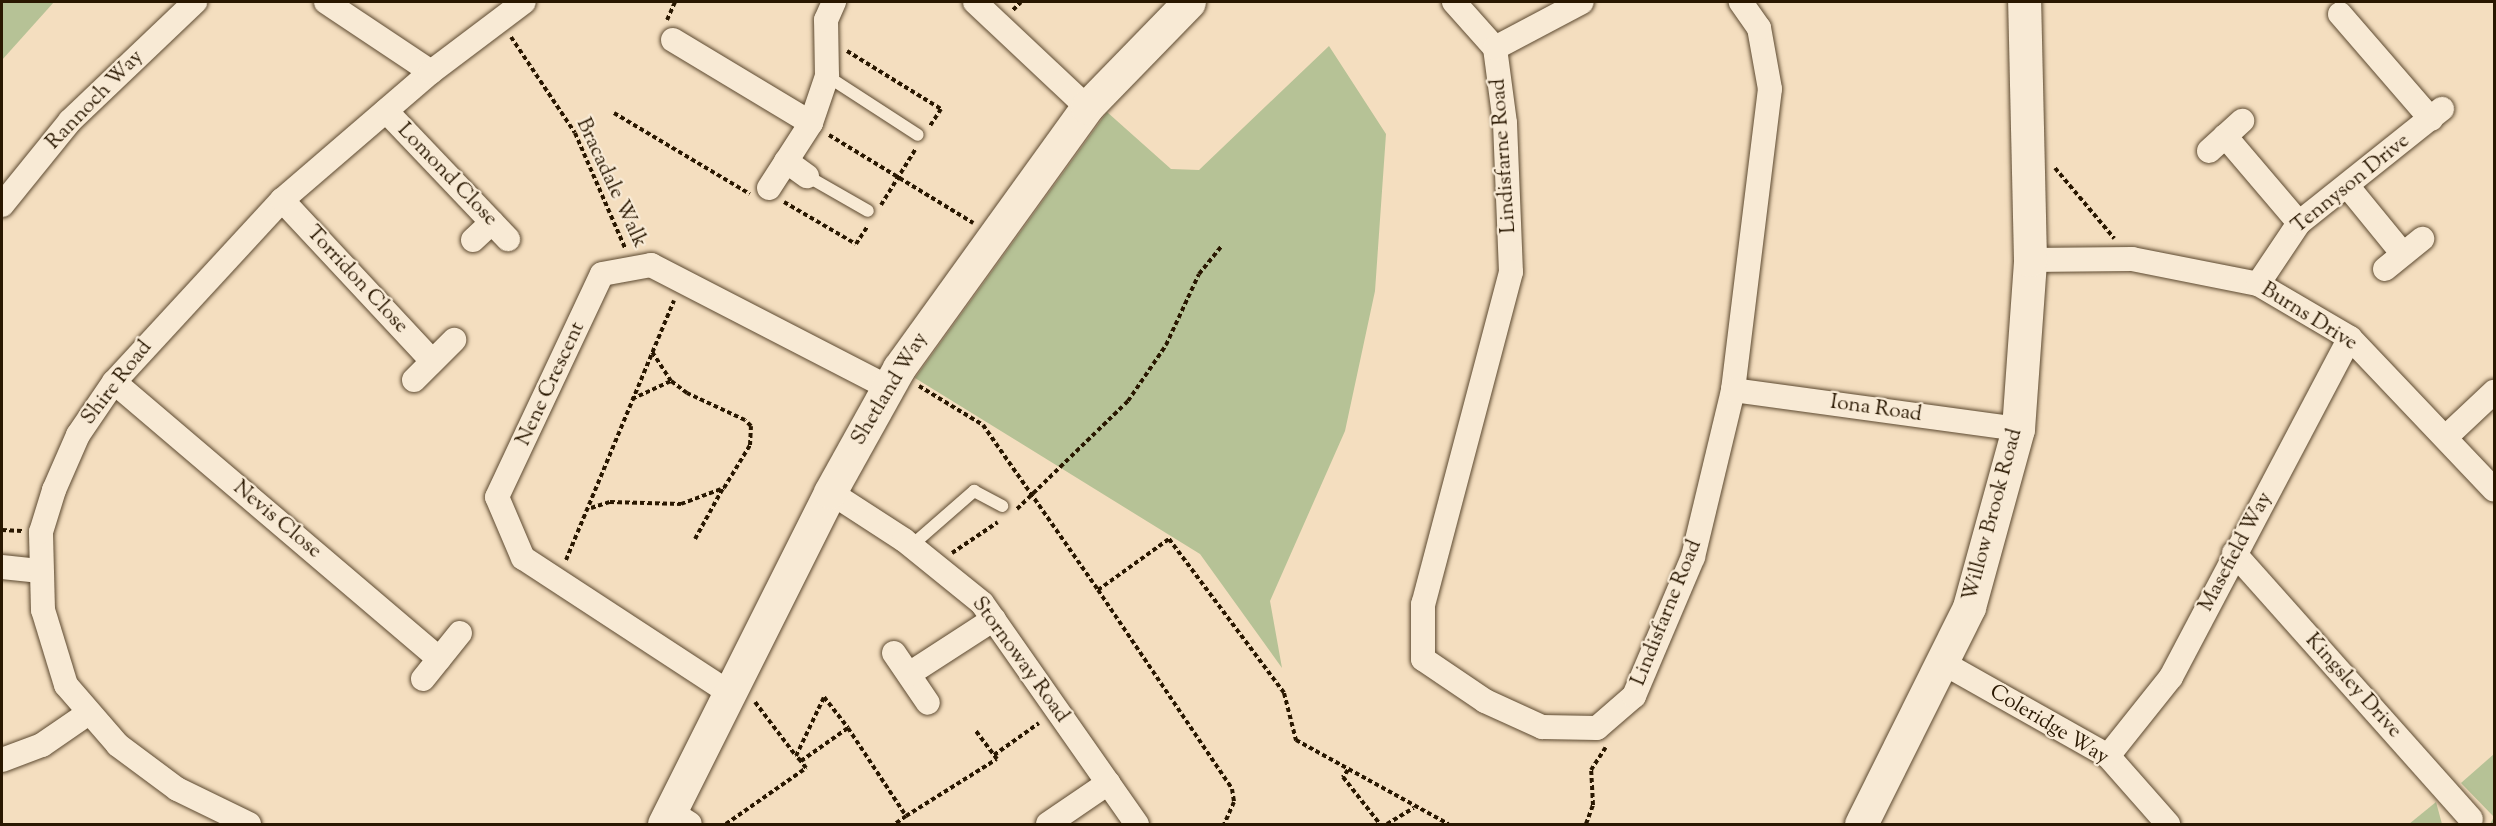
<!DOCTYPE html>
<html>
<head>
<meta charset="utf-8">
<style>
	body { margin:0 }
	#map { position:relative; width:2496px; height:826px; overflow:hidden; background:#f4debf; font-family:"Sorts Mill Goudy",serif }
	div>[style] { position:absolute }
	[style*='--x'] { left:calc(var(--x)*1px); top:calc(var(--y)*1px); width:calc(var(--w)*1px); rotate:calc(var(--a)*1deg) }
	.green>* { inset:0; background:#b6c296 }
	.path>* { height:4px; margin-top:-2px; transform-origin:0; background:repeating-linear-gradient(90deg,#291700 0 4.5px,transparent 0 7.5px) }
	.roads { filter:drop-shadow(0 0 2px #5c4930) drop-shadow(0 0 2px #5c4930) }
	.lane>* { height:12px; margin:-6px; padding:0 6px; transform-origin:6px; border-radius:6px; background:#f8ead5 }
	.street>* { height:24px; margin:-12px; padding:0 12px; transform-origin:12px; border-radius:12px; background:#f8ead5 }
	.secondary>* { height:33px; margin:-16.5px; padding:0 16.5px; transform-origin:16.5px; border-radius:16.5px; background:#f8ead5 }
	span { translate:-50% -50%; white-space:nowrap; text-align:center; line-height:1.15; -webkit-text-stroke:4.5px #f8ead5; paint-order:stroke }
	.street-label { font-size:21px; color:#291700 }
	.frame { position:absolute; inset:0; border:3px solid #291700; pointer-events:none }
</style>
</head>
<body>
<div id="map">
	<div class="green">
		<i style="clip-path:polygon(2px 2px,54px 2px,2px 60px)"></i>
		<i style="clip-path:polygon(1329px 46px,1386px 134px,1375px 291px,1345px 431px,1270px 601px,1282px 668px,1200px 554px,915px 378px,1107px 112px,1171px 169px,1199px 170px)"></i>
		<i style="clip-path:polygon(2494px 754px,2494px 824px,2490px 824px,2494px 817px,2461px 783px)"></i>
		<i style="clip-path:polygon(2436px 802px,2442px 824px,2409px 824px)"></i>
	</div>
	<div class="path">
		<i style="--x:1013;--y:10;--w:11;--a:-45"></i>
		<i style="--x:667;--y:20;--w:20;--a:-66"></i>
		<i style="--x:511;--y:37;--w:115;--a:56.3"></i>
		<i style="--x:575;--y:133;--w:125;--a:66.5"></i>
		<i style="--x:847;--y:51;--w:110;--a:31.7"></i>
		<i style="--x:941;--y:109;--w:20;--a:123"></i>
		<i style="--x:614;--y:113;--w:158;--a:30.8"></i>
		<i style="--x:829;--y:135;--w:169;--a:31.4"></i>
		<i style="--x:2055;--y:168;--w:92;--a:49.9"></i>
		<i style="--x:784;--y:202;--w:83;--a:30.3"></i>
		<i style="--x:856;--y:244;--w:20;--a:-57"></i>
		<i style="--x:881;--y:205;--w:65;--a:-58.3"></i>
		<i style="--x:919;--y:386;--w:75;--a:31.4"></i>
		<i style="--x:983;--y:425;--w:201;--a:55.1"></i>
		<i style="--x:1098;--y:590;--w:240;--a:56"></i>
		<i style="--x:1232;--y:789;--w:13;--a:81"></i>
		<i style="--x:1234;--y:802;--w:24;--a:114"></i>
		<i style="--x:632;--y:399;--w:43;--a:-24.8"></i>
		<i style="--x:591;--y:508;--w:20;--a:-18"></i>
		<i style="--x:610;--y:502;--w:71;--a:1.6"></i>
		<i style="--x:681;--y:504;--w:46;--a:-20.4"></i>
		<i style="--x:724;--y:488;--w:50;--a:-58.8"></i>
		<i style="--x:750;--y:445;--w:19;--a:-87"></i>
		<i style="--x:751;--y:426;--w:8;--a:-135"></i>
		<i style="--x:745;--y:420;--w:64;--a:-155"></i>
		<i style="--x:687;--y:393;--w:20;--a:-143"></i>
		<i style="--x:671;--y:381;--w:37;--a:-123"></i>
		<i style="--x:1017;--y:509;--w:155;--a:-44.2"></i>
		<i style="--x:1128;--y:401;--w:68;--a:-55.8"></i>
		<i style="--x:1166;--y:345;--w:78;--a:-65.1"></i>
		<i style="--x:1199;--y:274;--w:36;--a:-51"></i>
		<i style="--x:2;--y:530;--w:20;--a:3"></i>
		<i style="--x:695;--y:539;--w:58;--a:-61.2"></i>
		<i style="--x:952;--y:553;--w:55;--a:-34"></i>
		<i style="--x:566;--y:560;--w:281;--a:-67.4"></i>
		<i style="--x:1098;--y:590;--w:87;--a:-35.7"></i>
		<i style="--x:1169;--y:539;--w:192;--a:53.2"></i>
		<i style="--x:1284;--y:693;--w:49;--a:75.7"></i>
		<i style="--x:1296;--y:740;--w:174;--a:28.9"></i>
		<i style="--x:755;--y:702;--w:68;--a:52.8"></i>
		<i style="--x:994;--y:755;--w:55;--a:-35.4"></i>
		<i style="--x:801;--y:761;--w:7;--a:-135"></i>
		<i style="--x:796;--y:756;--w:65;--a:-64.6"></i>
		<i style="--x:824;--y:697;--w:39;--a:52"></i>
		<i style="--x:1348;--y:770;--w:9;--a:126"></i>
		<i style="--x:1343;--y:777;--w:60;--a:51.8"></i>
		<i style="--x:906;--y:816;--w:107;--a:-32.1"></i>
		<i style="--x:997;--y:759;--w:36;--a:-127"></i>
		<i style="--x:726;--y:824;--w:98;--a:-35"></i>
		<i style="--x:806;--y:768;--w:9;--a:-126"></i>
		<i style="--x:801;--y:761;--w:57;--a:-35.1"></i>
		<i style="--x:848;--y:728;--w:105;--a:56.6"></i>
		<i style="--x:906;--y:816;--w:14;--a:144"></i>
		<i style="--x:1387;--y:824;--w:31;--a:-31"></i>
		<i style="--x:1586;--y:824;--w:20;--a:-70"></i>
		<i style="--x:1593;--y:805;--w:35;--a:-93"></i>
		<i style="--x:1591;--y:770;--w:27;--a:-57"></i>
	</div>
	<div class="roads">
		<div class="lane">
			<i style="--x:827;--y:76;--w:108;--a:33"></i>
			<i style="--x:807;--y:176;--w:70;--a:29.8"></i>
			<i style="--x:911;--y:546;--w:84;--a:-41.1"></i>
			<i style="--x:974;--y:491;--w:32;--a:28"></i>
		</div>
		<div class="street">
			<i style="--x:326;--y:2;--w:126;--a:33.7"></i>
			<i style="--x:975;--y:2;--w:154;--a:43.2"></i>
			<i style="--x:1454;--y:2;--w:62;--a:48.3"></i>
			<i style="--x:1495;--y:48;--w:76;--a:82.4"></i>
			<i style="--x:1505;--y:123;--w:149;--a:87.7"></i>
			<i style="--x:1511;--y:272;--w:343;--a:104.8"></i>
			<i style="--x:1423;--y:604;--w:55;--a:90"></i>
			<i style="--x:1423;--y:659;--w:75;--a:34.1"></i>
			<i style="--x:1485;--y:701;--w:63;--a:24.5"></i>
			<i style="--x:1542;--y:727;--w:55;--a:1"></i>
			<i style="--x:1597;--y:728;--w:49;--a:-40.9"></i>
			<i style="--x:1634;--y:696;--w:151;--a:-67"></i>
			<i style="--x:1693;--y:557;--w:172;--a:-76.5"></i>
			<i style="--x:1733;--y:390;--w:303;--a:-83"></i>
			<i style="--x:1770;--y:89;--w:62;--a:-100.2"></i>
			<i style="--x:1759;--y:28;--w:32;--a:-125"></i>
			<i style="--x:2340;--y:14;--w:139;--a:49.1"></i>
			<i style="--x:673;--y:40;--w:161;--a:31"></i>
			<i style="--x:1495;--y:48;--w:98;--a:-27.9"></i>
			<i style="--x:386;--y:111;--w:177;--a:46.4"></i>
			<i style="--x:2225;--y:136;--w:114;--a:49.6"></i>
			<i style="--x:2209;--y:151;--w:45;--a:-42.3"></i>
			<i style="--x:786;--y:161;--w:26;--a:36"></i>
			<i style="--x:769;--y:188;--w:77;--a:-57.1"></i>
			<i style="--x:811;--y:123;--w:50;--a:-71.2"></i>
			<i style="--x:827;--y:76;--w:56;--a:-91"></i>
			<i style="--x:826;--y:20;--w:20;--a:-66"></i>
			<i style="--x:2349;--y:188;--w:85;--a:50.7"></i>
			<i style="--x:282;--y:200;--w:219;--a:47"></i>
			<i style="--x:2;--y:205;--w:108;--a:-51"></i>
			<i style="--x:70;--y:121;--w:173;--a:-43.6"></i>
			<i style="--x:473;--y:240;--w:26;--a:-43"></i>
			<i style="--x:2030;--y:260;--w:102;--a:-0.6"></i>
			<i style="--x:2132;--y:259;--w:128;--a:11.2"></i>
			<i style="--x:2258;--y:284;--w:107;--a:30.4"></i>
			<i style="--x:2350;--y:338;--w:209;--a:46.5"></i>
			<i style="--x:2385;--y:269;--w:48;--a:-39"></i>
			<i style="--x:2258;--y:284;--w:73;--a:-56.1"></i>
			<i style="--x:2299;--y:223;--w:183;--a:-38.6"></i>
			<i style="--x:414;--y:380;--w:57;--a:-45"></i>
			<i style="--x:114;--y:382;--w:427;--a:40.4"></i>
			<i style="--x:1733;--y:390;--w:288;--a:7.8"></i>
			<i style="--x:2446;--y:437;--w:66;--a:-43.2"></i>
			<i style="--x:830;--y:492;--w:88;--a:33"></i>
			<i style="--x:904;--y:540;--w:100;--a:38.9"></i>
			<i style="--x:982;--y:603;--w:270;--a:55"></i>
			<i style="--x:2234;--y:553;--w:356;--a:48.3"></i>
			<i style="--x:2;--y:567;--w:39;--a:6"></i>
			<i style="--x:894;--y:653;--w:60;--a:55.8"></i>
			<i style="--x:1945;--y:664;--w:187;--a:29.4"></i>
			<i style="--x:2108;--y:756;--w:91;--a:48.6"></i>
			<i style="--x:909;--y:674;--w:101;--a:-32.9"></i>
			<i style="--x:423;--y:679;--w:59;--a:-51.2"></i>
			<i style="--x:728;--y:692;--w:245;--a:-146.8"></i>
			<i style="--x:523;--y:558;--w:66;--a:-113.1"></i>
			<i style="--x:497;--y:497;--w:246;--a:-64.8"></i>
			<i style="--x:602;--y:274;--w:50;--a:-10.4"></i>
			<i style="--x:651;--y:265;--w:266;--a:27.3"></i>
			<i style="--x:2108;--y:756;--w:101;--a:-51.4"></i>
			<i style="--x:2171;--y:677;--w:383;--a:-62.2"></i>
			<i style="--x:2;--y:760;--w:43;--a:-20.6"></i>
			<i style="--x:42;--y:745;--w:55;--a:-34.6"></i>
			<i style="--x:671;--y:812;--w:22;--a:32"></i>
			<i style="--x:249;--y:824;--w:80;--a:-154.1"></i>
			<i style="--x:177;--y:789;--w:74;--a:-143.3"></i>
			<i style="--x:118;--y:745;--w:79;--a:-130.9"></i>
			<i style="--x:66;--y:685;--w:78;--a:-107"></i>
			<i style="--x:43;--y:610;--w:78;--a:-91.5"></i>
			<i style="--x:41;--y:532;--w:44;--a:-72.8"></i>
			<i style="--x:54;--y:490;--w:60;--a:-66.4"></i>
			<i style="--x:78;--y:435;--w:64;--a:-55.8"></i>
			<i style="--x:114;--y:382;--w:248;--a:-47.3"></i>
			<i style="--x:282;--y:200;--w:196;--a:-40.7"></i>
			<i style="--x:431;--y:72;--w:116;--a:-37"></i>
			<i style="--x:1048;--y:824;--w:73;--a:-34.3"></i>
		</div>
		<div class="secondary">
			<i style="--x:664;--y:824;--w:371;--a:-63.4"></i>
			<i style="--x:830;--y:492;--w:142;--a:-60.9"></i>
			<i style="--x:899;--y:368;--w:322;--a:-54.2"></i>
			<i style="--x:1087;--y:107;--w:146;--a:-45.8"></i>
			<i style="--x:1861;--y:824;--w:242;--a:-63.5"></i>
			<i style="--x:1969;--y:607;--w:185;--a:-74.6"></i>
			<i style="--x:2018;--y:429;--w:169;--a:-85.9"></i>
			<i style="--x:2030;--y:260;--w:258;--a:-91.3"></i>
		</div>
	</div>
	<div class="street-label">
		<span style="left:95px;top:100px;rotate:-46deg">Rannoch Way</span>
		<span style="left:1504px;top:156px;rotate:-94deg">Lindisfarne Road</span>
		<span style="left:447px;top:175px;rotate:46deg">Lomond Close</span>
		<span style="left:611px;top:183px;rotate:65deg">Bracadale Walk</span>
		<span style="left:2351px;top:184px;rotate:-39deg">Tennyson Drive</span>
		<span style="left:357px;top:280px;rotate:47deg">Torridon Close</span>
		<span style="left:2309px;top:317px;rotate:32deg">Burns Drive</span>
		<span style="left:117px;top:383px;rotate:-52deg">Shire Road</span>
		<span style="left:551px;top:384px;rotate:-65deg">Nene Crescent</span>
		<span style="left:890px;top:389px;rotate:-59deg">Shetland Way</span>
		<span style="left:1876px;top:409px;rotate:8deg">Iona Road</span>
		<span style="left:1993px;top:515px;rotate:-75deg">Willow Brook Road</span>
		<span style="left:277px;top:520px;rotate:40deg">Nevis Close</span>
		<span style="left:2236px;top:552px;rotate:-62deg">Masefield Way</span>
		<span style="left:1667px;top:613px;rotate:-68deg">Lindisfarne Road</span>
		<span style="left:1020px;top:660px;rotate:54deg">Stornoway Road</span>
		<span style="left:2353px;top:686px;rotate:48deg">Kingsley Drive</span>
		<span style="left:2049px;top:725px;rotate:31deg">Coleridge Way</span>
	</div>
	<div class="frame"></div>
</div>
</body>
</html>
